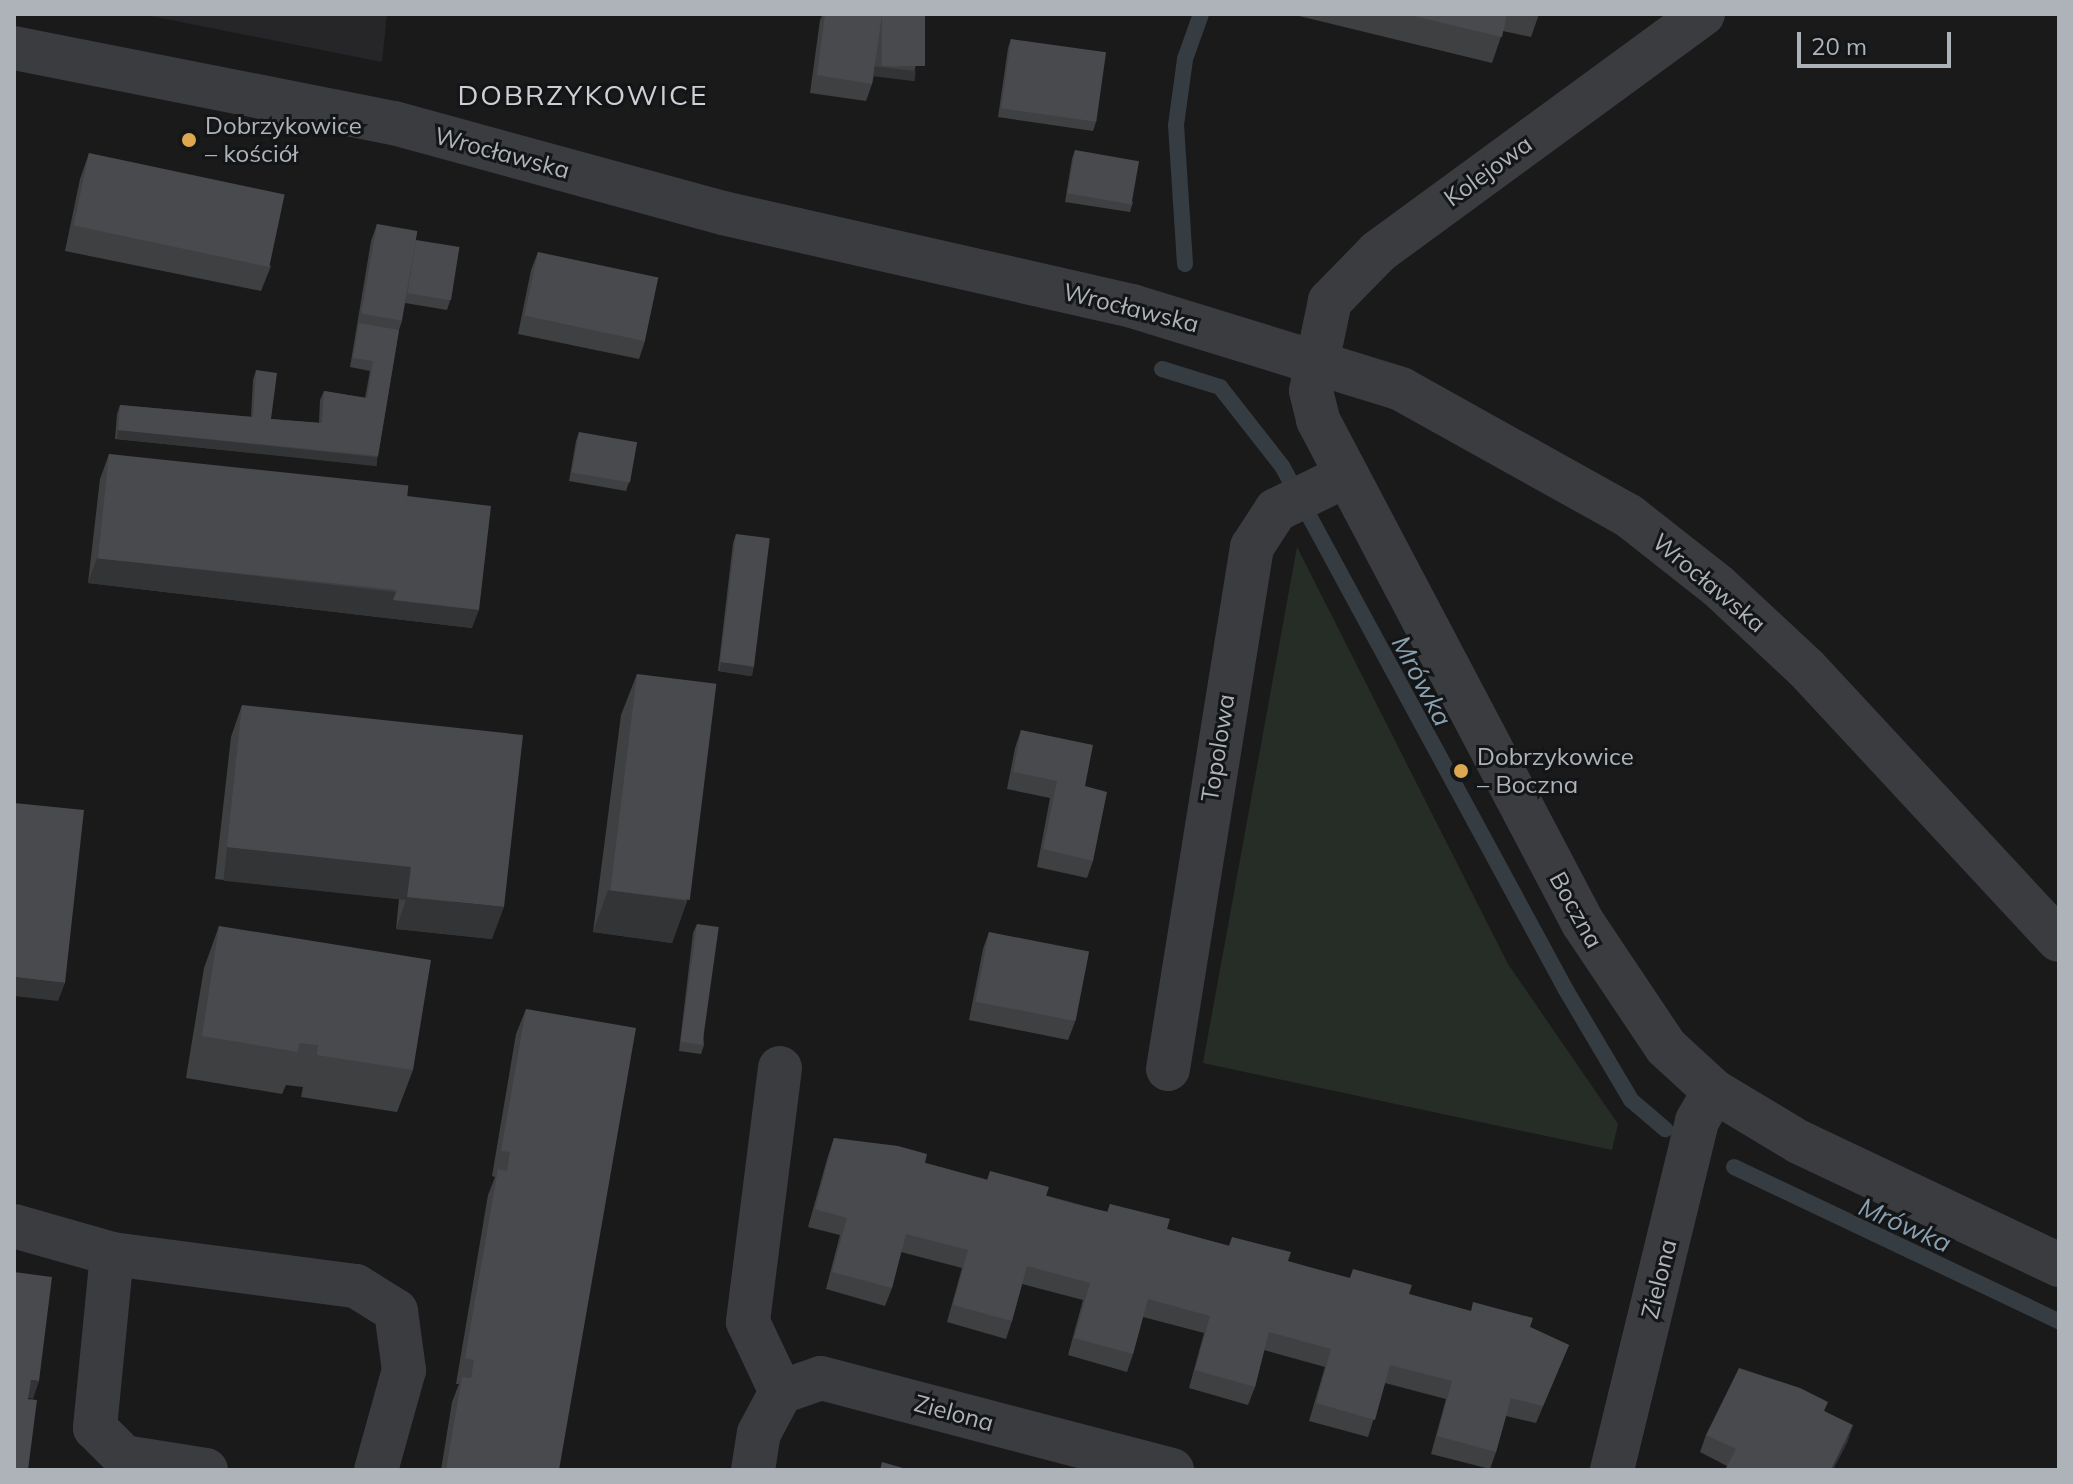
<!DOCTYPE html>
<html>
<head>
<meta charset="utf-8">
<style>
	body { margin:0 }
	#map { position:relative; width:2073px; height:1484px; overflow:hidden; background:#1a1a1b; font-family:Mulish,sans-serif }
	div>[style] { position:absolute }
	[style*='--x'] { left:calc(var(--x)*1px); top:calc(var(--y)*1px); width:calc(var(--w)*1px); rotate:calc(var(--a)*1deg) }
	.built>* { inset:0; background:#262628 }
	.green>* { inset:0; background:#262d27 }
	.stream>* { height:16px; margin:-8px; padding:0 8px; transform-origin:8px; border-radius:8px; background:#353d43 }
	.minor>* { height:44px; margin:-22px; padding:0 22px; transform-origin:22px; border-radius:22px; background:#3b3c40 }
	.wall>* { inset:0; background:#3f4042 }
	.shaded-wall>* { inset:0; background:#333436; transform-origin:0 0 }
	.building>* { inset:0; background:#494a4d; transform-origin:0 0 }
	.dots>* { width:22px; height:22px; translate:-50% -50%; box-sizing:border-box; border:4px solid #141516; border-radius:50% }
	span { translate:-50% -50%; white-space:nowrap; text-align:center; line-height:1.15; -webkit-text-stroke:6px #141516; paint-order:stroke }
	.poi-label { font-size:24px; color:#aeb2b9 }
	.left { translate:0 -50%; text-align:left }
	.street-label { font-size:24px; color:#aeb2b9 }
	.water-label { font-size:26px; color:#89a0b0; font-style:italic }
	.quarter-label { font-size:28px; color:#ced0d6; letter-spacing:2px }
	.frame { position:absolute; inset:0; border:16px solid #aeb2b9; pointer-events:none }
	.scale { position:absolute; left:1797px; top:32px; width:154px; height:36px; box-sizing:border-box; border:4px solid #aeb2b9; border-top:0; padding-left:10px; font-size:24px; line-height:28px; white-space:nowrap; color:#aeb2b9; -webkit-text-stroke:6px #141516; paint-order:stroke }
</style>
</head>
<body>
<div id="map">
	<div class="built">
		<i style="clip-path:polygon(141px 14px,387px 14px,382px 62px)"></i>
	</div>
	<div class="green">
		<i style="clip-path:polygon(1297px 547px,1508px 964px,1618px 1124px,1612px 1150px,1203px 1063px)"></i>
	</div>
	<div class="stream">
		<i style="--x:1185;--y:264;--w:139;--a:-93.7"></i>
		<i style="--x:1176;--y:125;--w:67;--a:-82.2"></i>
		<i style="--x:1185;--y:59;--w:48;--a:-70.4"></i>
		<i style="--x:1162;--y:369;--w:61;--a:17.2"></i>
		<i style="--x:1220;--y:387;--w:100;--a:51.9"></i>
		<i style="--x:1282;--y:466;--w:596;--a:61.54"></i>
		<i style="--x:1566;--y:990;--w:128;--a:59.4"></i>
		<i style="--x:1631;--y:1100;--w:45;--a:40.5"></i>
		<i style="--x:1734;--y:1167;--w:360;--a:25.4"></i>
	</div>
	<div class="minor">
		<i style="--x:1703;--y:14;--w:403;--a:143.8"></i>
		<i style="--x:1378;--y:252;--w:69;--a:134.4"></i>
		<i style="--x:1330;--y:301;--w:92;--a:101.9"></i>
		<i style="--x:1311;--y:391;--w:30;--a:76"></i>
		<i style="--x:1318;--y:420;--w:569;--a:62.22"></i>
		<i style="--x:1583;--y:923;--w:149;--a:56.2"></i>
		<i style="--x:1666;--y:1047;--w:65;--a:42.5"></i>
		<i style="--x:1714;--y:1091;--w:99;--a:31"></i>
		<i style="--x:1799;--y:1142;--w:288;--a:25.3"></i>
		<i style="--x:14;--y:48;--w:387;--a:11.2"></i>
		<i style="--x:394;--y:123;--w:341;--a:15.3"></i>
		<i style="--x:723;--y:213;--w:419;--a:12.8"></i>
		<i style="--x:1132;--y:306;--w:282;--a:17.1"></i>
		<i style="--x:1401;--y:389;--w:261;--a:29.1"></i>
		<i style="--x:1629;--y:516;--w:113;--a:38.2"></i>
		<i style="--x:1718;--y:586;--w:120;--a:43"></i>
		<i style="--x:1806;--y:668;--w:371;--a:47.1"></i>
		<i style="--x:780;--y:1068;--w:256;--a:97.2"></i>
		<i style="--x:748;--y:1322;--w:77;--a:64.8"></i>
		<i style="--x:1168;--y:1069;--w:529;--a:-80.86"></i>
		<i style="--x:1252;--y:547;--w:44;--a:-57"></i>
		<i style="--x:1276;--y:510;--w:77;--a:-26.2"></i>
		<i style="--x:14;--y:1226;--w:102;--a:15.9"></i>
		<i style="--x:112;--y:1254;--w:246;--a:7.5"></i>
		<i style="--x:356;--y:1286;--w:47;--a:32"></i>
		<i style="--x:396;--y:1311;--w:60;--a:82.3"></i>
		<i style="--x:404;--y:1370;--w:104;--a:105.6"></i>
		<i style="--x:112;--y:1254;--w:175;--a:95.6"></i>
		<i style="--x:95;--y:1428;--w:41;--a:45"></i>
		<i style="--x:124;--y:1457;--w:83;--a:9"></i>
		<i style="--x:753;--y:1470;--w:37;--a:-81"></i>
		<i style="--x:759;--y:1433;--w:47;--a:-61.8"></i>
		<i style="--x:781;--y:1392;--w:42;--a:-19.3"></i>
		<i style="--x:821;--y:1378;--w:363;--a:14.7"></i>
		<i style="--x:1612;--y:1470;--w:359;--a:-76.3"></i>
		<i style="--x:1697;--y:1121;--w:34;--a:-60"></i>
	</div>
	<div class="wall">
		<i style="clip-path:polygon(823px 14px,925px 14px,913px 80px,874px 75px,872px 84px,866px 101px,810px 93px,820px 20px)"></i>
		<i style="clip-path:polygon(1291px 14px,1539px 14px,1531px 37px,1503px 31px,1492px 63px)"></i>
		<i style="clip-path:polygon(1011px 39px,1096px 122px,1093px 131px,998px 117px,1008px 48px)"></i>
		<i style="clip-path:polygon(1075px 150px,1133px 202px,1130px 212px,1065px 202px,1072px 159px)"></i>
		<i style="clip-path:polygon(89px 153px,271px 266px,261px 291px,65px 251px,80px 179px)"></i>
		<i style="clip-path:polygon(377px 224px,416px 240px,450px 301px,447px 310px,405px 303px,402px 321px,399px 330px,378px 456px,374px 465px,115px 439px,117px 414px,120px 405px,251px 417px,253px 380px,256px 370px,271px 419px,319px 423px,320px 400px,324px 391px,365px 398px,370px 371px,350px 367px,371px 241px)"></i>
		<i style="clip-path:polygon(538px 252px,645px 341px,639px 359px,518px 334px,531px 270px)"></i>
		<i style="clip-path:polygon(579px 432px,629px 482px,626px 491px,569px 481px,576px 441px)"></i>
		<i style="clip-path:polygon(109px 454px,407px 496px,472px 628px,88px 583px,100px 479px)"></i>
		<i style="clip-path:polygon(736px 534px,754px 667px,750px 676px,718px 671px,733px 543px)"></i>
		<i style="clip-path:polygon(637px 674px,687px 901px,672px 943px,593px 932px,621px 715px)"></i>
		<i style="clip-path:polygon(242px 705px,492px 939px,396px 929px,399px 899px,215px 879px,231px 737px)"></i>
		<i style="clip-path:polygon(1021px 730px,1085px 786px,1093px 861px,1087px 878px,1037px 867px,1050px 798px,1007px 789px,1015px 748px)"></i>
		<i style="clip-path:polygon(697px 924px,704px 1045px,701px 1054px,679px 1051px,693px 933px)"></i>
		<i style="clip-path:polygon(219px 926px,413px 1070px,397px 1112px,301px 1097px,303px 1087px,286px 1085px,282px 1094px,186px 1078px,204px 968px)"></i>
		<i style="clip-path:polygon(989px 932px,1075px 1022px,1068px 1040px,969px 1020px,983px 949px)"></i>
		<i style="clip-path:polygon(526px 1009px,559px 1470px,441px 1470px,452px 1402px,459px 1384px,456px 1384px,488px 1195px,495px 1177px,492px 1176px,516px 1034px)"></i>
		<i style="clip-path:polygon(834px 1138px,1107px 1212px,1110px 1204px,1167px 1229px,1530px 1327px,1569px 1345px,1536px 1423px,1506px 1416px,1496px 1452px,1490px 1469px,1431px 1454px,1446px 1399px,1385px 1383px,1368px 1437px,1309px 1421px,1325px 1367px,1264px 1350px,1255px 1387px,1248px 1405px,1189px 1388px,1204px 1333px,1143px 1317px,1133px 1354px,1127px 1372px,1068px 1355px,1083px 1300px,1022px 1284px,1012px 1321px,1006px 1339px,947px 1322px,962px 1268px,901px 1252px,892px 1288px,885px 1306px,826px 1289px,840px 1235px,808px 1227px,828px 1156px)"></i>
		<i style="clip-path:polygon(1825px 1411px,1847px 1443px,1727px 1466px,1700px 1452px,1706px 1435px)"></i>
	</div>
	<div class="shaded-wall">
		<i style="left:873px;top:66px;width:43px;height:10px;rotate:7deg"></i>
		<i style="left:118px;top:430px;width:261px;height:9px;rotate:6deg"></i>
		<i style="clip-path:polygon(97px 558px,396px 592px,479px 610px,472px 628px,88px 583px)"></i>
		<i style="left:721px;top:662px;width:33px;height:9px;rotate:9deg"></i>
		<i style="left:227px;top:847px;width:185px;height:34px;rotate:6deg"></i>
		<i style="clip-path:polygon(608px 890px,687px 901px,672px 943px,593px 932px)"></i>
		<i style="clip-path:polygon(407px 897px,504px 907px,492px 939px,396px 929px)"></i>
		<i style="clip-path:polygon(14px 977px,65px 983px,58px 1001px,14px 996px)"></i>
		<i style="clip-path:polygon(31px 1380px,39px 1381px,33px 1399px,24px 1397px)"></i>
		<i style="clip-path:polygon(1853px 1425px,1847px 1443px,1833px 1470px,1831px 1470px)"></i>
	</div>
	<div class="building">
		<i style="clip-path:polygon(825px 14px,882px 14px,872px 84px,817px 75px)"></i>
		<i style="left:882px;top:14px;width:43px;height:52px"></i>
		<i style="clip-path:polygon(1405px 14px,1507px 14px,1502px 37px)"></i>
		<i style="left:1011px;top:39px;width:96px;height:70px;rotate:8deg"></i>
		<i style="left:1075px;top:150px;width:65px;height:44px;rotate:10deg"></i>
		<i style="left:89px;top:153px;width:200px;height:74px;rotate:12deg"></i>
		<i style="left:377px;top:224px;width:41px;height:91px;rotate:10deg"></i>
		<i style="left:416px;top:240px;width:44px;height:54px;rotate:9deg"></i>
		<i style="left:538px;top:252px;width:123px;height:65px;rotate:12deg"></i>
		<i style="clip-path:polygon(359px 323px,399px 330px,378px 456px,118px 430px,120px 405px,253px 417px,256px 370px,277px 373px,271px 419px,322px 423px,324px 391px,367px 398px,373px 361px,353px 358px)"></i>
		<i style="left:579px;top:432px;width:59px;height:41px;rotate:10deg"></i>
		<i style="left:109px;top:454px;width:301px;height:105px;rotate:6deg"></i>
		<i style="clip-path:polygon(407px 496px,491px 506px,479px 610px,393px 600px,396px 592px)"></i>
		<i style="left:736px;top:534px;width:34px;height:129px;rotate:7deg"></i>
		<i style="left:637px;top:674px;width:80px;height:218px;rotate:7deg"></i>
		<i style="clip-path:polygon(242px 705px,523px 735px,504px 907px,407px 897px,411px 867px,227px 847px)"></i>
		<i style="clip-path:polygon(1021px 730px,1093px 745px,1085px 786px,1107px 792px,1093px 861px,1043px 849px,1057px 781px,1013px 772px)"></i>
		<i style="clip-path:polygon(14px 803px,84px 810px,65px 983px,14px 977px)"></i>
		<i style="left:697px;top:924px;width:22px;height:119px;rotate:8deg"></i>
		<i style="clip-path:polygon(219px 926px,431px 960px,413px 1070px,317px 1055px,318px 1045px,299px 1043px,298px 1052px,202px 1036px)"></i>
		<i style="left:989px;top:932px;width:102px;height:71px;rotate:11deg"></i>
		<i style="clip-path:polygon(526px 1009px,636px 1028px,559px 1470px,446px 1470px,462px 1377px,471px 1378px,474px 1360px,465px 1358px,498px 1169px,507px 1171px,510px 1152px,501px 1151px)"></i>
		<i style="clip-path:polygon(834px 1138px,898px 1146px,927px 1154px,925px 1163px,987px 1180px,990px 1171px,1049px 1187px,1046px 1196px,1078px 1205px,1108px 1212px,1110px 1204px,1170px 1219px,1167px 1229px,1229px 1246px,1232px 1237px,1291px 1252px,1288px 1261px,1320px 1270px,1350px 1278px,1353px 1269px,1412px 1285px,1409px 1294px,1471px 1311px,1473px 1302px,1533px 1318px,1530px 1327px,1569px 1345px,1543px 1406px,1511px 1398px,1496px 1452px,1437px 1436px,1452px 1381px,1390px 1365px,1375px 1420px,1316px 1403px,1331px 1349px,1269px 1332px,1255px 1387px,1195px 1370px,1210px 1316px,1148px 1299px,1133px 1354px,1074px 1338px,1090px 1283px,1027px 1266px,1012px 1321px,953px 1305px,968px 1250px,906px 1234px,892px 1288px,832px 1272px,847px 1218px,815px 1209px)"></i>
		<i style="clip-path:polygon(14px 1272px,52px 1277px,39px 1381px,31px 1380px,28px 1399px,37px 1400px,28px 1470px,14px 1470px)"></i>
		<i style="clip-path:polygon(1739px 1368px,1800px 1388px,1828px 1402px,1824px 1411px,1853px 1425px,1831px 1470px,1725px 1470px,1736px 1449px,1706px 1435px)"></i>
		<i style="clip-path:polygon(882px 1462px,910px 1470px,880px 1470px)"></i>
	</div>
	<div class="dots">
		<i style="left:189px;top:140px;background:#dda650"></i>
		<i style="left:1461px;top:771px;background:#dda650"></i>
	</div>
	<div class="poi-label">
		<span class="left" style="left:205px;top:140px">Dobrzykowice<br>– kościół</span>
		<span class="left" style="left:1477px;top:771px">Dobrzykowice<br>– Boczna</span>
	</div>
	<div class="street-label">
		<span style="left:502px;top:153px;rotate:15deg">Wrocławska</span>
		<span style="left:1488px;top:171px;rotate:-36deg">Kolejowa</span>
		<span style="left:1131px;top:308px;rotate:14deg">Wrocławska</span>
		<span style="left:1709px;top:583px;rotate:40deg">Wrocławska</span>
		<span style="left:1218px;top:748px;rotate:-81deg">Topolowa</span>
		<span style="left:1576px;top:910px;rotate:61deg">Boczna</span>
		<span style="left:1659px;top:1279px;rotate:-76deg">Zielona</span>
		<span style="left:954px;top:1413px;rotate:15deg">Zielona</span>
	</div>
	<div class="water-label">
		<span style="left:1422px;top:681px;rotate:62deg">Mrówka</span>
		<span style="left:1905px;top:1225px;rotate:24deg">Mrówka</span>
	</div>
	<div class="quarter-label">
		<span style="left:583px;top:95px">DOBRZYKOWICE</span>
	</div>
	<div class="frame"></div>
	<div class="scale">20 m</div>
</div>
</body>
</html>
